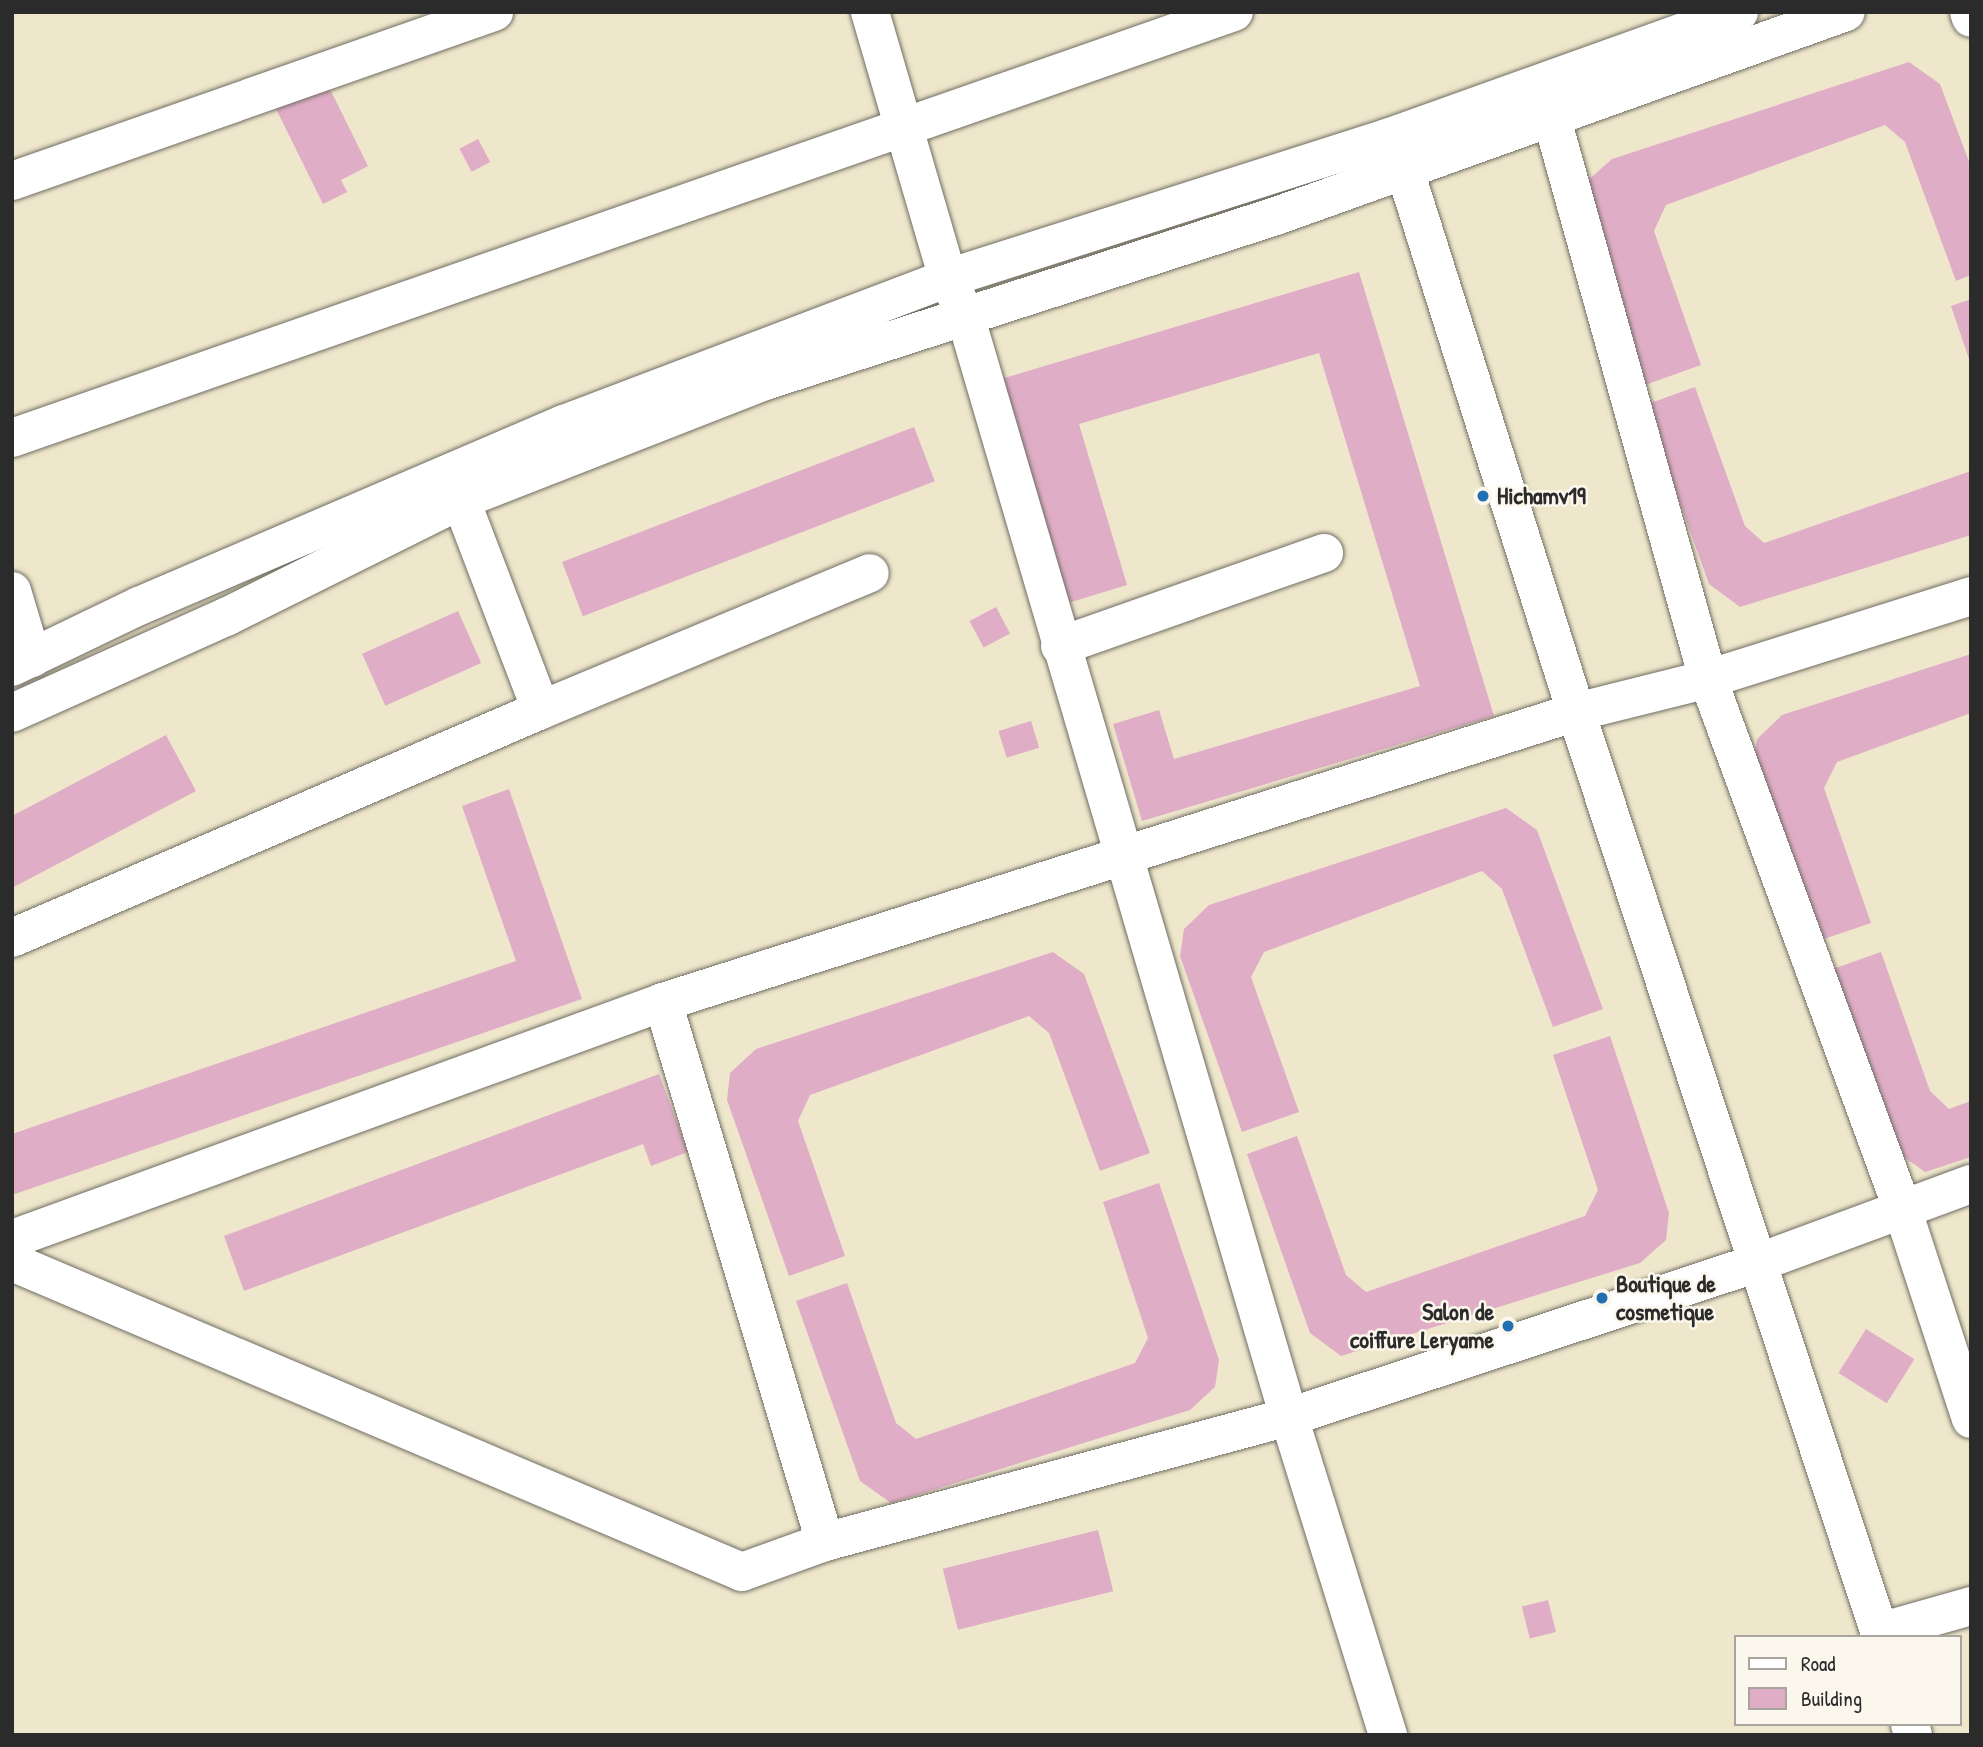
<!DOCTYPE html>
<html>
<head>
<meta charset="utf-8">
<style>
	body { margin:0 }
	#map { position:relative; width:1983px; height:1747px; overflow:hidden; background:#efe7cb; font-family:"Patrick Hand",sans-serif }
	div>[style] { position:absolute }
	[style*='--x'] { left:calc(var(--x)*1px); top:calc(var(--y)*1px); width:calc(var(--w)*1px); rotate:calc(var(--a)*1deg) }
	.building>* { inset:0; background:#e0adc7; transform-origin:0 0 }
	.roads { filter:drop-shadow(0 0 2px #706d63) drop-shadow(0 0 2px #706d63) }
	.street>* { height:38px; margin:-19px; padding:0 19px; transform-origin:19px; border-radius:19px; background:#fff }
	.primary>* { height:38px; margin:-19px; padding:0 19px; transform-origin:19px; border-radius:19px; background:#fff }
	.dots>* { width:19px; height:19px; translate:-50% -50%; box-sizing:border-box; border:4px solid #fbf7ec; border-radius:50% }
	span { translate:-50% -50%; white-space:nowrap; text-align:center; line-height:1.15; -webkit-text-stroke:5px #fbf7ec; paint-order:stroke }
	.poi-label { font-size:24px; color:#2b2b2b; font-weight:700 }
	.left { translate:0 -50%; text-align:left }
	.right { translate:-100% -50%; text-align:right }
	.frame { position:absolute; inset:0; border:14px solid #2b2b2b; pointer-events:none }
	.legend { position:absolute; left:1734px; top:1635px; width:228px; height:91px; box-sizing:border-box; background:#fbf7ec; border:2px solid #a8a59f; margin:0; padding:9px 12px; list-style:none; font-size:21px; color:#2b2b2b }
	.legend li { display:flex; align-items:center; gap:14px; height:35px }
	.legend b { width:35px; border:2px solid #a8a59f }
</style>
</head>
<body>
<div id="map">
	<div class="building">
		<i style="clip-path:polygon(1909px 62px,1940px 84px,1971px 167px,1971px 275px,1956px 281px,1905px 142px,1885px 125px,1666px 205px,1654px 231px,1701px 365px,1645px 385px,1586px 182px,1612px 159px)"></i>
		<i style="clip-path:polygon(327px 83px,368px 166px,341px 180px,347px 192px,323px 204px,276px 109px)"></i>
		<i style="left:478px;top:139px;width:26px;height:21px;rotate:62deg"></i>
		<i style="clip-path:polygon(1359px 272px,1494px 716px,1142px 821px,1113px 724px,1159px 710px,1174px 759px,1420px 686px,1319px 353px,1079px 424px,1127px 585px,1068px 603px,1001px 379px)"></i>
		<i style="clip-path:polygon(1971px 299px,1971px 362px,1970px 362px,1951px 306px)"></i>
		<i style="clip-path:polygon(1695px 387px,1745px 526px,1764px 543px,1971px 471px,1971px 535px,1740px 607px,1709px 584px,1645px 405px)"></i>
		<i style="left:914px;top:427px;width:58px;height:377px;rotate:69deg"></i>
		<i style="left:996px;top:607px;width:30px;height:30px;rotate:62deg"></i>
		<i style="left:458px;top:611px;width:57px;height:105px;rotate:66deg"></i>
		<i style="clip-path:polygon(1971px 654px,1971px 713px,1837px 762px,1824px 788px,1871px 923px,1815px 942px,1753px 766px,1757px 739px,1782px 715px)"></i>
		<i style="left:1031px;top:721px;width:28px;height:34px;rotate:73deg"></i>
		<i style="clip-path:polygon(166px 735px,196px 791px,12px 888px,12px 816px)"></i>
		<i style="clip-path:polygon(509px 789px,582px 999px,12px 1195px,12px 1134px,516px 961px,462px 806px)"></i>
		<i style="clip-path:polygon(1506px 808px,1537px 830px,1603px 1009px,1553px 1027px,1502px 889px,1482px 871px,1264px 952px,1251px 977px,1299px 1112px,1242px 1132px,1180px 956px,1184px 929px,1209px 905px)"></i>
		<i style="clip-path:polygon(1053px 952px,1084px 974px,1150px 1153px,1100px 1171px,1049px 1033px,1029px 1016px,810px 1095px,798px 1121px,845px 1256px,789px 1276px,727px 1100px,730px 1073px,756px 1049px)"></i>
		<i style="clip-path:polygon(1881px 952px,1930px 1091px,1949px 1109px,1971px 1101px,1971px 1157px,1925px 1172px,1894px 1150px,1830px 970px)"></i>
		<i style="clip-path:polygon(1610px 1036px,1669px 1213px,1666px 1240px,1640px 1263px,1341px 1356px,1310px 1333px,1247px 1154px,1297px 1136px,1346px 1275px,1366px 1292px,1585px 1216px,1598px 1190px,1553px 1055px)"></i>
		<i style="clip-path:polygon(659px 1074px,688px 1152px,651px 1166px,643px 1144px,244px 1291px,224px 1236px)"></i>
		<i style="clip-path:polygon(1159px 1183px,1219px 1360px,1215px 1387px,1190px 1410px,891px 1503px,860px 1481px,796px 1301px,847px 1283px,896px 1423px,916px 1439px,1135px 1363px,1148px 1338px,1103px 1202px)"></i>
		<i style="left:1866px;top:1329px;width:57px;height:52px;rotate:32deg"></i>
		<i style="left:1098px;top:1530px;width:63px;height:160px;rotate:76deg"></i>
		<i style="left:1548px;top:1600px;width:33px;height:27px;rotate:76deg"></i>
	</div>
	<div class="roads">
		<div class="street">
			<i style="--x:870;--y:12;--w:277;--a:73.7"></i>
			<i style="--x:948;--y:278;--w:41;--a:65.3"></i>
			<i style="--x:965;--y:315;--w:1149;--a:73.62"></i>
			<i style="--x:1289;--y:1417;--w:333;--a:72.7"></i>
			<i style="--x:1969;--y:12;--w:6;--a:72"></i>
			<i style="--x:1529;--y:93;--w:35;--a:49"></i>
			<i style="--x:1552;--y:119;--w:581;--a:74.43"></i>
			<i style="--x:1708;--y:679;--w:563;--a:69.86"></i>
			<i style="--x:1902;--y:1208;--w:222;--a:71.9"></i>
			<i style="--x:1388;--y:140;--w:35;--a:61"></i>
			<i style="--x:1405;--y:171;--w:567;--a:72.46"></i>
			<i style="--x:1576;--y:712;--w:974;--a:71.75"></i>
			<i style="--x:12;--y:181;--w:511;--a:-19.32"></i>
			<i style="--x:12;--y:438;--w:1294;--a:-19.22"></i>
			<i style="--x:12;--y:591;--w:70;--a:73.4"></i>
			<i style="--x:1060;--y:646;--w:280;--a:-19.4"></i>
			<i style="--x:541;--y:710;--w:356;--a:-22.6"></i>
			<i style="--x:12;--y:938;--w:576;--a:-23.32"></i>
			<i style="--x:541;--y:710;--w:225;--a:-110.9"></i>
			<i style="--x:461;--y:500;--w:30;--a:-131"></i>
			<i style="--x:663;--y:1002;--w:564;--a:73.3"></i>
			<i style="--x:12;--y:1239;--w:693;--a:-20"></i>
			<i style="--x:663;--y:1002;--w:958;--a:-17.62"></i>
			<i style="--x:1576;--y:712;--w:136;--a:-14"></i>
			<i style="--x:1708;--y:679;--w:276;--a:-17.5"></i>
			<i style="--x:12;--y:1262;--w:793;--a:23.01"></i>
			<i style="--x:742;--y:1572;--w:88;--a:-19.9"></i>
			<i style="--x:825;--y:1542;--w:481;--a:-15.1"></i>
			<i style="--x:1289;--y:1417;--w:493;--a:-18.2"></i>
			<i style="--x:1757;--y:1263;--w:228;--a:-20.3"></i>
			<i style="--x:1879;--y:1632;--w:96;--a:-15.8"></i>
			<i style="--x:1910;--y:1724;--w:11;--a:75"></i>
		</div>
		<div class="primary">
			<i style="--x:12;--y:667;--w:141;--a:-25.7"></i>
			<i style="--x:139;--y:606;--w:462;--a:-23.2"></i>
			<i style="--x:564;--y:424;--w:411;--a:-20.8"></i>
			<i style="--x:948;--y:278;--w:461;--a:-17.7"></i>
			<i style="--x:1387;--y:138;--w:374;--a:-19.7"></i>
			<i style="--x:12;--y:713;--w:235;--a:-24.2"></i>
			<i style="--x:226;--y:617;--w:263;--a:-26.5"></i>
			<i style="--x:461;--y:500;--w:323;--a:-21.4"></i>
			<i style="--x:762;--y:382;--w:540;--a:-17.9"></i>
			<i style="--x:1276;--y:216;--w:605;--a:-19.69"></i>
		</div>
	</div>
	<div class="dots">
		<i style="left:1483px;top:496px;background:#1f6fb2"></i>
		<i style="left:1602px;top:1298px;background:#1f6fb2"></i>
		<i style="left:1508px;top:1326px;background:#1f6fb2"></i>
	</div>
	<div class="poi-label">
		<span class="left" style="left:1497px;top:496px">Hichamv19</span>
		<span class="left" style="left:1616px;top:1298px">Boutique de<br>cosmetique</span>
		<span class="right" style="left:1494px;top:1326px">Salon de<br>coiffure Leryame</span>
	</div>
	<div class="frame"></div>
	<ul class="legend">
	<li><b style="height:9px;background:#fff"></b>Road</li>
	<li><b style="height:19px;background:#e0adc7"></b>Building</li>
	</ul>
</div>
</body>
</html>
